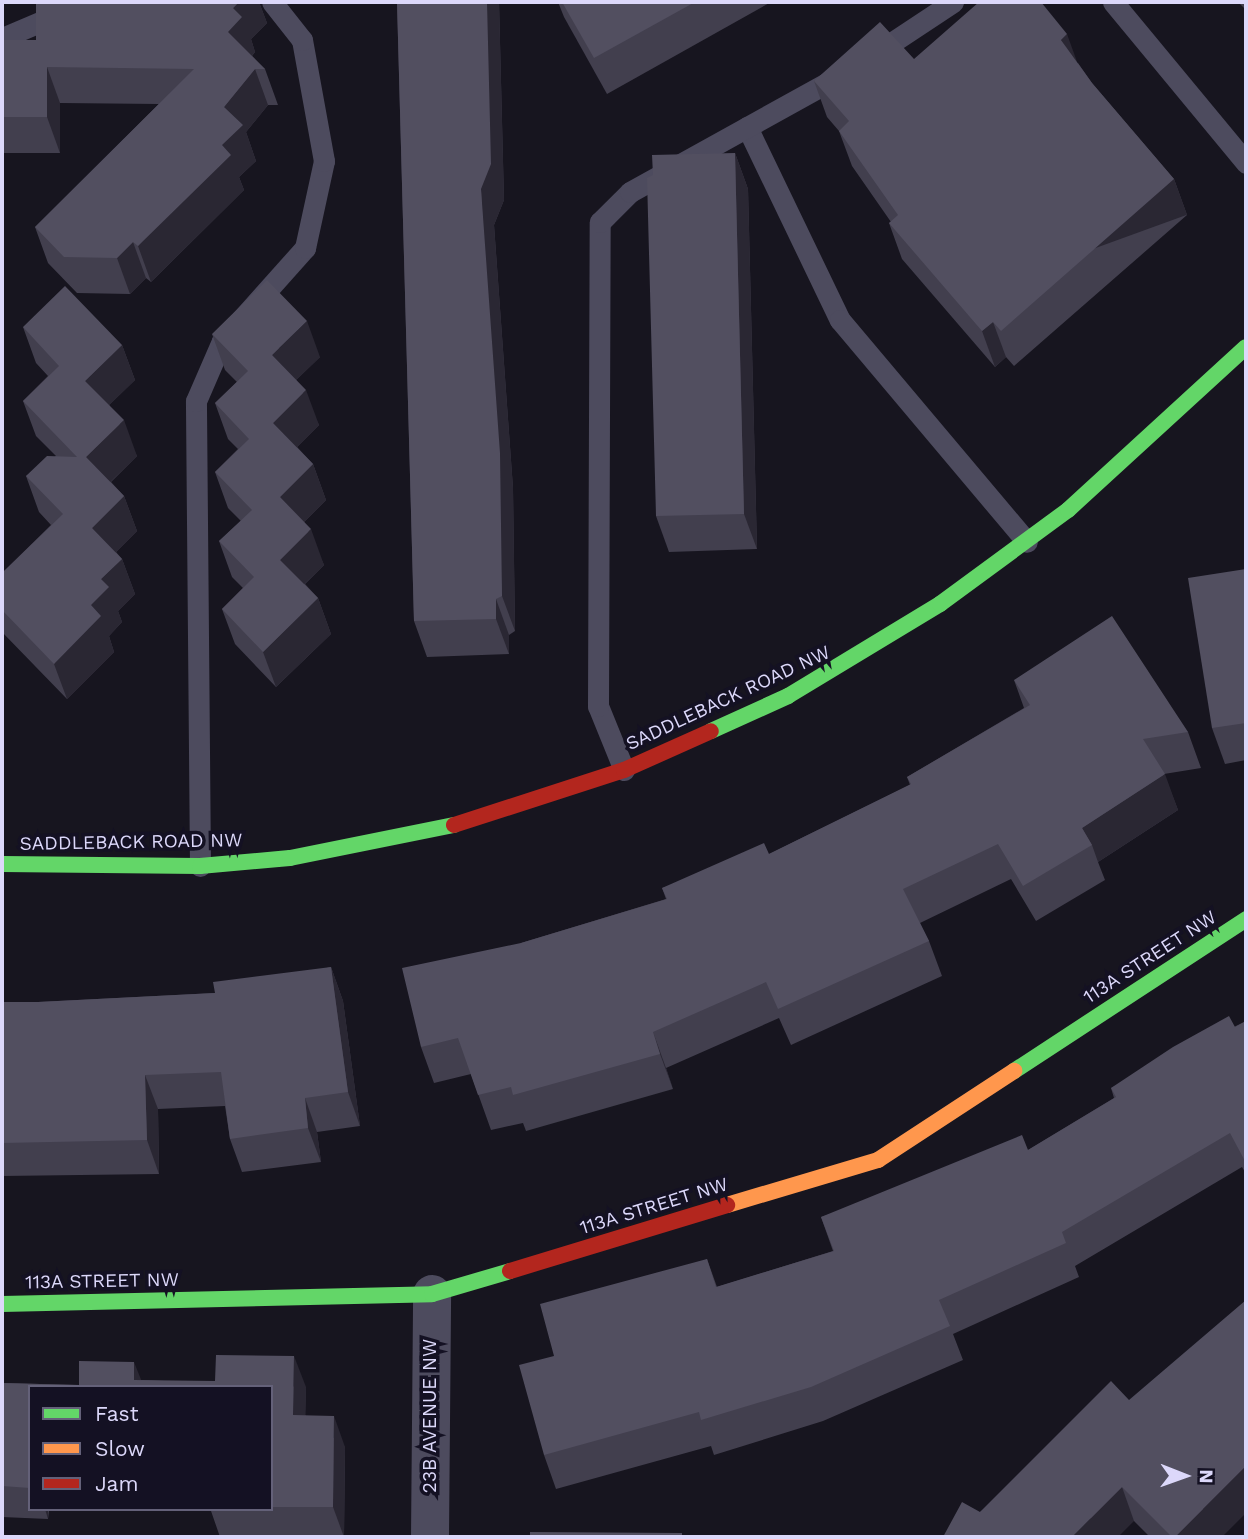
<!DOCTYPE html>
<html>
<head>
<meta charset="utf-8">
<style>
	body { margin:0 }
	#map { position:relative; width:1248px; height:1539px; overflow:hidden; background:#17151f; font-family:"Work Sans",sans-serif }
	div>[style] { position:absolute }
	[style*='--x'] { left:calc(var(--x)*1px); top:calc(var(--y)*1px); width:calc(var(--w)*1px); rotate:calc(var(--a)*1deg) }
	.lane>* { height:21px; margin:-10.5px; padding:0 10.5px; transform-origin:10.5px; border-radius:10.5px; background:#4d4b5e }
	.street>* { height:38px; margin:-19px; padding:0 19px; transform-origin:19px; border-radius:19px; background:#4d4b5e }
	.fast>* { height:16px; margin:-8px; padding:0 8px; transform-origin:8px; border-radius:8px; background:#63d668 }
	.slow>* { height:16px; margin:-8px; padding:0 8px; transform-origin:8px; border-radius:8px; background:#ff974d }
	.jam>* { height:16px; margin:-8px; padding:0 8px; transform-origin:8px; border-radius:8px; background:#b3261e }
	.wall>* { inset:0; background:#423f4e }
	.shaded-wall>* { inset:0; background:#2a2733; transform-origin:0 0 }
	.building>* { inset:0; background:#524f60 }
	span { translate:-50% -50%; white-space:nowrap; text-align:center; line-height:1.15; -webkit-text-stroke:7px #141123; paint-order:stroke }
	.street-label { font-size:19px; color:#dcd8fa }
	.frame { position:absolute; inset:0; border:4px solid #dcd8fa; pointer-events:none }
	.legend { position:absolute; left:28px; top:1385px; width:245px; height:126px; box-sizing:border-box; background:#141123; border:2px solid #646179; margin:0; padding:9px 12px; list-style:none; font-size:21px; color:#dcd8fa }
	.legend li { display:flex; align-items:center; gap:14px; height:35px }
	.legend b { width:35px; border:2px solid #646179 }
	.north { position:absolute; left:1150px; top:1441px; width:70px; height:70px; -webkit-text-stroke:5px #141123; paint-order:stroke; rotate:91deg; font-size:19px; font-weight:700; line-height:28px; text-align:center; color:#dcd8fa }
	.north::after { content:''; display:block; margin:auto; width:24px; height:32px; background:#dcd8fa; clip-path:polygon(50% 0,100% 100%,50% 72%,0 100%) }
</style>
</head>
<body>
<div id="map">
	<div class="lane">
		<i style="--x:1113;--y:2;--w:209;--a:50.4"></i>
		<i style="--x:2;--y:38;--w:49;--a:-22.9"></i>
		<i style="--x:47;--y:19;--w:25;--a:-43"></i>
		<i style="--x:873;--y:55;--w:96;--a:-33.5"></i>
		<i style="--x:747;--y:127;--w:214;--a:64.3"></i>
		<i style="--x:840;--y:320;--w:290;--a:49.9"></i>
		<i style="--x:624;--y:770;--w:69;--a:-112.1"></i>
		<i style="--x:598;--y:706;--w:484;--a:-89.8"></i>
		<i style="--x:600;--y:222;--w:42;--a:-45"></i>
		<i style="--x:630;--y:192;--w:239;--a:-29"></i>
		<i style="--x:200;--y:866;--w:465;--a:-90.5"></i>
		<i style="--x:196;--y:401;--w:65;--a:-66.6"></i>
		<i style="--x:222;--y:341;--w:125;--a:-48.3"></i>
		<i style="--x:305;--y:248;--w:89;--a:-77.7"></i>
		<i style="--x:324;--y:161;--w:123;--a:-100.3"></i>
		<i style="--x:302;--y:40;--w:48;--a:-128.3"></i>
	</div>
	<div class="street">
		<i style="--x:430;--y:1537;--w:243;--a:-89.5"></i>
	</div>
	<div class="fast">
		<i style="--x:711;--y:731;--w:85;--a:-24.4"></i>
		<i style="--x:788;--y:696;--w:178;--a:-31.2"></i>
		<i style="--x:940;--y:604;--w:159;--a:-36.3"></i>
		<i style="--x:1068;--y:510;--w:241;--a:-42.5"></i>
		<i style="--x:2;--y:864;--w:198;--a:0.6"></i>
		<i style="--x:200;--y:866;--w:90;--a:-5.1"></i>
		<i style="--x:290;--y:858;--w:167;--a:-11.4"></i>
		<i style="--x:1014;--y:1071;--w:277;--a:-33.2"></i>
		<i style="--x:2;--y:1304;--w:430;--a:-1.3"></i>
		<i style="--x:432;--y:1294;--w:81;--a:-16.4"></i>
	</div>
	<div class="slow">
		<i style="--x:727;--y:1205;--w:158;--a:-16.6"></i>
		<i style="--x:878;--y:1160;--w:163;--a:-33.2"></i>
	</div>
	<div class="jam">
		<i style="--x:454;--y:825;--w:179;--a:-17.9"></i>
		<i style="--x:624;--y:770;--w:95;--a:-24.1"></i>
		<i style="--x:510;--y:1271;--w:227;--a:-16.9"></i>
	</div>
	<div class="wall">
		<i style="clip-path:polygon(36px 2px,259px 2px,267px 23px,251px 39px,255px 52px,252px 56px,265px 69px,278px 105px,268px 105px,246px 132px,256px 161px,239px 177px,244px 190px,151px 282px,146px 278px,130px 294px,77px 293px,48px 263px,35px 227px,159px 104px,60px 103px,60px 153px,2px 153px,2px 40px,36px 40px)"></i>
		<i style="clip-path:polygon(397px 2px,499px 2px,504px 200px,494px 225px,513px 488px,515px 631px,509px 635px,509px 654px,427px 657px,414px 621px)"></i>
		<i style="clip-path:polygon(558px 2px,771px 2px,607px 94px,564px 17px)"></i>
		<i style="clip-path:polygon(1238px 2px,1246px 2px,1246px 10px)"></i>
		<i style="clip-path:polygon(914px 59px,1078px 63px,1092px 83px,1174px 179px,1187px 215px,1014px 366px,1006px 357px,995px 367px,902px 259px,889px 223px,891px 222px,852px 166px,839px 131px,827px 117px,814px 81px)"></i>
		<i style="clip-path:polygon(735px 153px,748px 189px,757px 549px,669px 552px,656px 516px)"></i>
		<i style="clip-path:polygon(23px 327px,122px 345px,135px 380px,109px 405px,137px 456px,111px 482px,124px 496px,137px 531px,116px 552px,122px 559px,135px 594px,118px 611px,122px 622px,109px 636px,114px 652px,67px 699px,2px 632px,2px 573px,51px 525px,39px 512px,26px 476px,56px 456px,36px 436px,23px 401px,48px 376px,36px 363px)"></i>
		<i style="clip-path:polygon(212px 334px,320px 357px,296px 380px,319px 425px,297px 447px,313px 464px,326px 500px,304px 522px,324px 565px,305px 584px,318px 598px,331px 634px,276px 687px,235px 644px,222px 609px,243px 588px,232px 577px,219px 541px,241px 521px,228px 508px,215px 472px,238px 449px,228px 439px,215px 403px,237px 382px,225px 370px)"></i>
		<i style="clip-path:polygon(1246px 569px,1246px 760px,1225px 764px,1212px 728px)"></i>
		<i style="clip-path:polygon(1014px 680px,1188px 732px,1201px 768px,1164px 774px,1178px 810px,1098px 862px,1105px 880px,1036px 921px,1011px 879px,920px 923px,929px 941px,942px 976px,791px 1045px,779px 1018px,666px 1068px,673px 1089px,526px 1131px,523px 1123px,491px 1130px,471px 1074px,434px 1083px,421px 1047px,521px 943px,666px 899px,662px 888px,769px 854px,910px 785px,907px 777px,1024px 708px)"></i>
		<i style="clip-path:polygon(331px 967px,343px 1001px,360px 1126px,317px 1132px,321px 1162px,242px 1172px,230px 1139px,225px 1106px,158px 1109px,159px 1174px,2px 1176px,2px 1002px,38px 1002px,215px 993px)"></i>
		<i style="clip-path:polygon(1246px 1021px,1246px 1174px,1242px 1167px,1075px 1266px,1079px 1277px,953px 1334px,963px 1360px,823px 1421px,714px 1455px,711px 1446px,556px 1489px,544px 1455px,554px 1356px,707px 1259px,717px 1287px,833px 1251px,821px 1217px,1028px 1150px,1114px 1098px,1111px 1088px)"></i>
		<i style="clip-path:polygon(evenodd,141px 1380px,306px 1387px,305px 1415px,345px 1447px,344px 1537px,220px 1537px,211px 1511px,49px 1511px,48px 1519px,2px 1517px,2px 1383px,79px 1385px,141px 1380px,30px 1387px,271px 1387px,271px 1509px,30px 1509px,30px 1387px)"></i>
		<i style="clip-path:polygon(1129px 1400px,1222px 1537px,1150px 1537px,1134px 1521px,980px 1512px)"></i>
	</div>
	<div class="shaded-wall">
		<i style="clip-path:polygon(239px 2px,259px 2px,267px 23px,251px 39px,255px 52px,241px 68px,228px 32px,233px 8px)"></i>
		<i style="clip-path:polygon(487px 2px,499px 2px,504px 200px,494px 225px,513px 488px,515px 631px,502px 596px,481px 189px)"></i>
		<i style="clip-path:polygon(1067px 34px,1080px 70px,1061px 40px)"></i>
		<i style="clip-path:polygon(47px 67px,60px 103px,60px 153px,47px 117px)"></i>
		<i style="clip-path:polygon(255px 69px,268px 105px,246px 132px,256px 161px,239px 177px,244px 190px,151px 282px,138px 246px,222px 145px,224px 107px)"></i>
		<i style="clip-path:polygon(735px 153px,748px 189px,757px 549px,744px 514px)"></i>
		<i style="left:1174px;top:179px;width:38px;height:230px;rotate:70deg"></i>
		<i style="clip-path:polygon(133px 242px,146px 278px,130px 294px,117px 258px)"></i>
		<i style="clip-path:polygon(307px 321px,320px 357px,285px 391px,272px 355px)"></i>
		<i style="clip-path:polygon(993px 322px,1006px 357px,995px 367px,982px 331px)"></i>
		<i style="clip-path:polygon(122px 345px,135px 380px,98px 416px,85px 381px)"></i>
		<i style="clip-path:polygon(306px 390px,319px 425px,286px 458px,273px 423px)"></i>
		<i style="clip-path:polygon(124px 420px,137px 456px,99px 493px,86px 457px)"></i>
		<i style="clip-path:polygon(313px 464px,326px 500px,293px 533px,280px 497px)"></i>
		<i style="clip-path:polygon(124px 496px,137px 531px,105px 563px,92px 528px)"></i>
		<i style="clip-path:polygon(311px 529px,324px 565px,293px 595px,280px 560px)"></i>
		<i style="clip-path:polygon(122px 559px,135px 594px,118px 611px,122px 622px,109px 636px,114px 652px,67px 699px,54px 664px,91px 605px,101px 579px)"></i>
		<i style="clip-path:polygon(318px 598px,331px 634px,276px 687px,263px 652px)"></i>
		<i style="clip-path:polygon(496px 599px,509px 635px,509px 654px,496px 619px)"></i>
		<i style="clip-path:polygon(1165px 774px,1178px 810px,1098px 862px,1092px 845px,1082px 828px)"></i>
		<i style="clip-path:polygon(331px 967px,343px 1001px,360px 1126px,348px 1092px)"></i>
		<i style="clip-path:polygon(653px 1032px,666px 1068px,673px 1089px,660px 1054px)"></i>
		<i style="clip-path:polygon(145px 1075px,158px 1109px,159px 1174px,147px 1140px)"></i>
		<i style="clip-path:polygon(305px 1098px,317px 1132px,321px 1162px,308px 1128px)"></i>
		<i style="clip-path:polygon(294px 1356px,306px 1387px,305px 1446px,293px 1415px)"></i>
		<i style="clip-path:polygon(134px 1362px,144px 1387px,134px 1380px)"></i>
		<i style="clip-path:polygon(334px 1416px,345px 1447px,344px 1537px,333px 1507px)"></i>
		<i style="clip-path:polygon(1246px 1466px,1246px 1513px,1222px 1537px,1175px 1537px)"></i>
		<i style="clip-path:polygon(1122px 1487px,1134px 1521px,1118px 1537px,1072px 1537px)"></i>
		<i style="clip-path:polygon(45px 1509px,48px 1509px,48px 1519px)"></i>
	</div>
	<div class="building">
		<i style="clip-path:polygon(36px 2px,239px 2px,233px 8px,242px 17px,228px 32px,265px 69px,255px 69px,224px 107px,243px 125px,222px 145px,231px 155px,138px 246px,133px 242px,117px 258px,64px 257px,35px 227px,194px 69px,47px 67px,47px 117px,2px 117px,2px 40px,36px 40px)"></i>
		<i style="clip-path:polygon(397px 2px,487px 2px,491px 164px,481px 189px,500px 453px,502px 596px,496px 599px,496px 619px,414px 621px)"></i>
		<i style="clip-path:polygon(562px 2px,695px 2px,594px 58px)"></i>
		<i style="clip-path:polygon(979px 2px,1041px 2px,1067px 34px,1061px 40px,1092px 83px,1174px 179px,1001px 331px,993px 322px,982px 331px,889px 223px,898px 215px,839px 131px,849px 121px,814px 81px,880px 22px,914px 59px)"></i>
		<i style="clip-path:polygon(735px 153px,744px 514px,656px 516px,647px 178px,653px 175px,652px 155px)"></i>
		<i style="clip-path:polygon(267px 280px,307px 321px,272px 355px,306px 390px,273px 423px,313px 464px,280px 497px,311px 529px,280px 560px,318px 598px,263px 652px,222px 609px,254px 577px,219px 541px,252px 510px,215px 472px,249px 439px,215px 403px,248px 371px,212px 334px)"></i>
		<i style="clip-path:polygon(65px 286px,122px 345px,85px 381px,124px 420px,86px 457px,124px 496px,92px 528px,122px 559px,101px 579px,109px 587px,91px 605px,101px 616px,54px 664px,2px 610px,2px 573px,63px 514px,26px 476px,47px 456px,77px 457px,23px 401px,59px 366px,23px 327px)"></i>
		<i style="clip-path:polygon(1246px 569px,1246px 723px,1212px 728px,1188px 578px)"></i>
		<i style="clip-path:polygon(1112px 616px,1188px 732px,1143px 739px,1165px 774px,1082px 828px,1092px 845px,1023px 886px,998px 844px,903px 889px,929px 941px,778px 1009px,766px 982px,653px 1032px,660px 1054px,513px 1095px,511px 1087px,478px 1095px,458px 1038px,421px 1047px,402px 968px,521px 943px,667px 899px,662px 888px,764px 843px,769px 854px,911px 784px,907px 777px,1030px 705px,1014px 680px)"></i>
		<i style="clip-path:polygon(331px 967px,348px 1092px,305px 1098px,308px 1128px,230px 1139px,221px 1072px,145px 1075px,147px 1140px,2px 1143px,2px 1002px,38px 1002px,215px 993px,213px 982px)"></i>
		<i style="clip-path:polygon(1229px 1016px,1235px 1027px,1246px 1021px,1246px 1163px,1230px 1133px,1062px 1232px,1066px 1243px,939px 1300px,950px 1326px,811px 1387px,701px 1420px,699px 1412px,544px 1455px,519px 1365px,554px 1356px,540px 1304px,707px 1259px,716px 1287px,834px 1251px,821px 1217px,1022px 1135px,1028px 1150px,1116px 1097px,1111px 1088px,1173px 1047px)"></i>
		<i style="clip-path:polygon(1246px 1300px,1246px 1466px,1175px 1537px,1172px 1537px,1122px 1487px,1072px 1537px,943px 1537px,962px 1502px,980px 1512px,1111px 1381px,1129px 1400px)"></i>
		<i style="clip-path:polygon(216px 1355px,294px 1356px,293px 1415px,334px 1416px,333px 1507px,271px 1507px,271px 1387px,30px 1387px,30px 1488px,2px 1486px,2px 1383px,79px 1385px,79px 1361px,134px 1362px,134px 1380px,215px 1381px)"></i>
		<i style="clip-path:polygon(530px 1532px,682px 1533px,682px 1537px,530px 1537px)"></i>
	</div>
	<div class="street-label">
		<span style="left:728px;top:698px;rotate:-25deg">SADDLEBACK ROAD NW</span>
		<span style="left:131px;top:842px;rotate:-1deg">SADDLEBACK ROAD NW</span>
		<span style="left:1150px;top:957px;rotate:-33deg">113A STREET NW</span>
		<span style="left:654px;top:1206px;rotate:-17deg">113A STREET NW</span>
		<span style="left:102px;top:1281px;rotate:-1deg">113A STREET NW</span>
		<span style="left:430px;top:1416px;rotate:-90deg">23B AVENUE NW</span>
	</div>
	<div class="frame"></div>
	<ul class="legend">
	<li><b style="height:9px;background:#63d668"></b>Fast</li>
	<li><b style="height:9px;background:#ff974d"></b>Slow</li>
	<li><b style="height:9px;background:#b3261e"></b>Jam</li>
	</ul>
	<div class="north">N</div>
</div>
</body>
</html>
